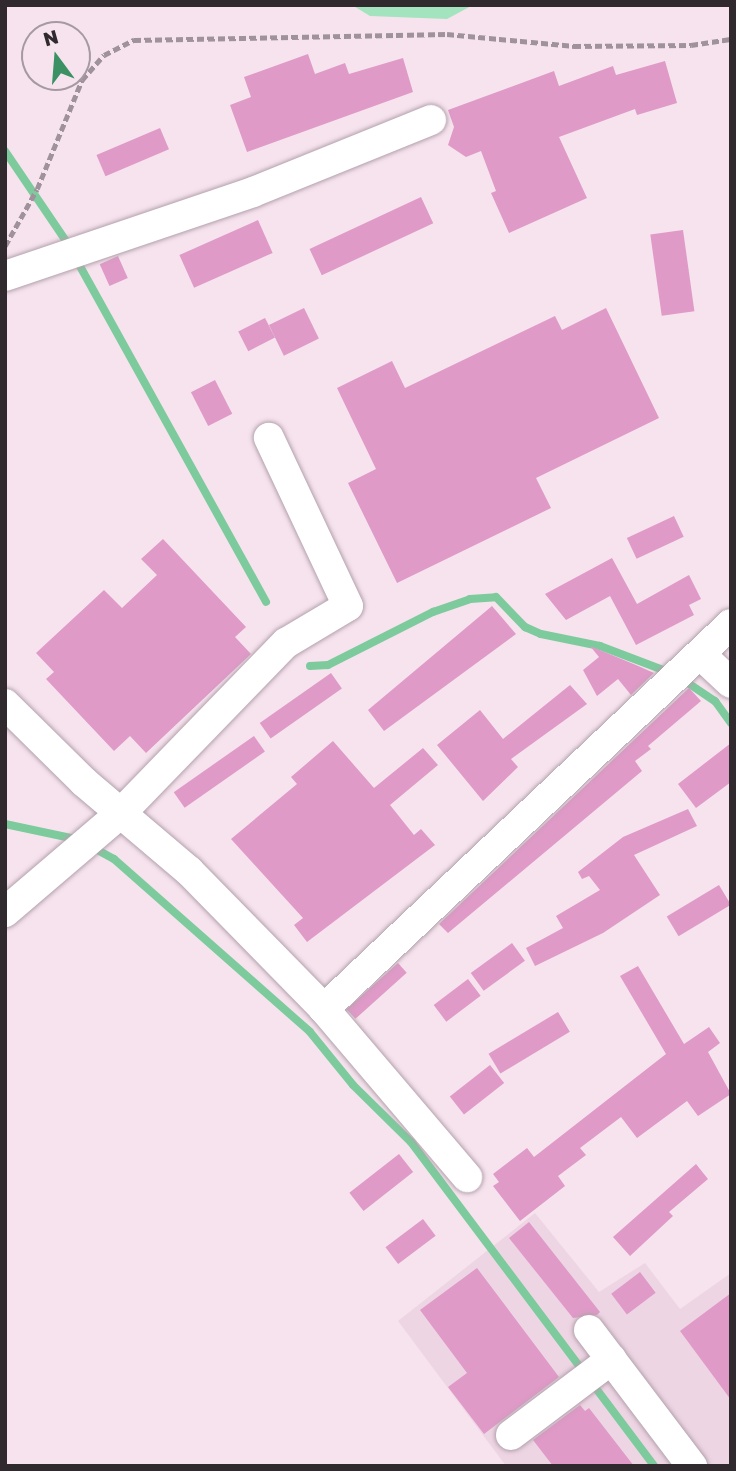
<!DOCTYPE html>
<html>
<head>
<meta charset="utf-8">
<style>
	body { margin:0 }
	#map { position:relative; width:736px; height:1471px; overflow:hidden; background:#f6e3ee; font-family:"Golos Text",sans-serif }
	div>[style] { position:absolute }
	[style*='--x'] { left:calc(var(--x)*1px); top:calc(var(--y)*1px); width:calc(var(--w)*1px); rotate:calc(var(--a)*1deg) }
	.built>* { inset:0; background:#eed5e4 }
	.green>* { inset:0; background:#a3e3bd }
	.stream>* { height:8px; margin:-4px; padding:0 4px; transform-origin:4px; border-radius:4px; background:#7dca9d }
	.building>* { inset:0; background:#df9ac7; transform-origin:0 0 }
	.path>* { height:4.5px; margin-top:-2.25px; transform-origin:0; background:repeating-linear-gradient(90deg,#a0929b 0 7px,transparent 0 10.5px) }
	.roads { filter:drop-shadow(0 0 2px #b3a1ac) drop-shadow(0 0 2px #b3a1ac) }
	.minor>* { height:30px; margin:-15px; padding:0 15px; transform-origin:15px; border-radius:15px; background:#fff }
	span { translate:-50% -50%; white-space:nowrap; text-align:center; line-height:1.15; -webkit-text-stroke:5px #f6e3ee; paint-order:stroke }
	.frame { position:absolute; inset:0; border:7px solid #30292e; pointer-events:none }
	.north { position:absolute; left:21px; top:21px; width:70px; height:70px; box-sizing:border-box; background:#f6e3ee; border:2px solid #a799a1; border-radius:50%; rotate:344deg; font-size:19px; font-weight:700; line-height:28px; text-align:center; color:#30292e }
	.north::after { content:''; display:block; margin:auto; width:24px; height:32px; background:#3c9164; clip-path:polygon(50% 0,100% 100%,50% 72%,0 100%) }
</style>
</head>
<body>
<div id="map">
	<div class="built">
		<i style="clip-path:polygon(535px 1213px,599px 1292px,645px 1263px,680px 1309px,731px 1273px,731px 1466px,506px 1466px,398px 1321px)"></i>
	</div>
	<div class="green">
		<i style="clip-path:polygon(352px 5px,473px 5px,447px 19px,370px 16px)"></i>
	</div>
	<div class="stream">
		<i style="--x:5;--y:151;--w:116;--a:55.9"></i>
		<i style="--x:76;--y:259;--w:392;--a:61"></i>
		<i style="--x:310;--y:666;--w:18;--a:-3"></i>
		<i style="--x:328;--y:665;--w:118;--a:-26.8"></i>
		<i style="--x:433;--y:612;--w:39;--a:-19"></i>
		<i style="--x:470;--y:599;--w:26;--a:-4"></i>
		<i style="--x:496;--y:597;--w:42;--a:46"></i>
		<i style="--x:525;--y:627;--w:17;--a:24"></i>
		<i style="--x:541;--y:634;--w:60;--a:11.5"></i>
		<i style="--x:600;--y:646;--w:76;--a:20.8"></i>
		<i style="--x:682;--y:679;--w:40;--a:34"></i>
		<i style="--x:715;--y:701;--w:27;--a:54"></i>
		<i style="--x:5;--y:824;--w:77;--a:12"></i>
		<i style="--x:92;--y:847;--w:25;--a:29"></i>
		<i style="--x:114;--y:859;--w:261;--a:41.4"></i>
		<i style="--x:310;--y:1032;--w:68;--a:50.9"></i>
		<i style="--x:353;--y:1085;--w:81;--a:44.5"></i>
		<i style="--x:411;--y:1142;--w:405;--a:53.1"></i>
	</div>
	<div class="building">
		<i style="clip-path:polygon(308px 54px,315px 74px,345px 63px,349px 74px,403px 58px,413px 92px,247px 152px,230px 105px,251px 97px,244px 77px)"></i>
		<i style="clip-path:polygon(665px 61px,677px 103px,637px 115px,635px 109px,559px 137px,587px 198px,509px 233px,491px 193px,496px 191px,481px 151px,466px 157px,448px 145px,454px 127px,448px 110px,554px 71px,559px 86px,613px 66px,616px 75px)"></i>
		<i style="left:160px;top:128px;width:23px;height:69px;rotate:67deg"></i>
		<i style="left:421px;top:197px;width:29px;height:123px;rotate:65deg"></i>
		<i style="left:258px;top:220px;width:36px;height:86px;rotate:66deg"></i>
		<i style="left:683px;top:230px;width:82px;height:33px;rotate:82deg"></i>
		<i style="left:118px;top:256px;width:24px;height:20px;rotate:66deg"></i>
		<i style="left:304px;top:308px;width:34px;height:39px;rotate:64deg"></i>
		<i style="clip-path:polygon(606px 308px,659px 418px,536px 478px,551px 508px,397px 583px,348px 483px,376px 469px,337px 388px,392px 361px,405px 388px,555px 316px,562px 330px)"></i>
		<i style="left:265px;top:318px;width:22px;height:30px;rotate:63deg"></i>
		<i style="left:215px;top:380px;width:38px;height:27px;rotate:63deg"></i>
		<i style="left:674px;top:516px;width:23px;height:52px;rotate:65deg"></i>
		<i style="clip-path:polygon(163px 539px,246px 627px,235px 637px,251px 654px,146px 753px,130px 736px,114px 751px,46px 679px,54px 672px,36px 653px,104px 590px,122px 608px,157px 575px,141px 559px)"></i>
		<i style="clip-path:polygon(612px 558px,637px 604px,689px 575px,701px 599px,689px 605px,694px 615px,636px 645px,610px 596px,566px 620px,545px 594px)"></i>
		<i style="clip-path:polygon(492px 606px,516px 634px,384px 731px,368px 710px)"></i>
		<i style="clip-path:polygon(590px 646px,636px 665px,654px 673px,631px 695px,618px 679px,597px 696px,583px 670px,599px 657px)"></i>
		<i style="left:331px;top:673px;width:19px;height:87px;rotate:55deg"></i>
		<i style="clip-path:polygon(570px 685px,587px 704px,511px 759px,518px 767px,483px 801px,437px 745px,480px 710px,503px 739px)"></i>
		<i style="clip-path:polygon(689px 688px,701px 701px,648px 746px,651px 749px,635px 761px,642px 771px,448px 933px,439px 924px)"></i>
		<i style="left:254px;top:736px;width:19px;height:98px;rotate:55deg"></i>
		<i style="clip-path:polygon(333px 741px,374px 788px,423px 748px,438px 765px,390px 805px,414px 835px,421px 829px,435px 845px,307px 942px,294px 925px,303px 918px,231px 839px,297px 784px,291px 777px)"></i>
		<i style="clip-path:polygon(731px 743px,731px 782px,696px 808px,678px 784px)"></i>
		<i style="clip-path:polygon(688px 809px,697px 826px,634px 855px,660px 895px,603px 933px,535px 966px,526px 948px,563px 928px,556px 916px,600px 890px,589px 876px,582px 879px,578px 872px,623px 837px)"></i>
		<i style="left:719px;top:885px;width:23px;height:61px;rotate:59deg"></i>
		<i style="left:512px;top:943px;width:22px;height:51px;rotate:54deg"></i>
		<i style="left:398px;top:963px;width:13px;height:69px;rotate:48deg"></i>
		<i style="clip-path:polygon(638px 966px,684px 1044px,709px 1027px,720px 1043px,708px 1052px,731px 1094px,698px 1116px,687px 1101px,637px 1138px,621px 1117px,580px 1148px,586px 1155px,558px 1176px,565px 1186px,520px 1221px,493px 1186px,499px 1182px,493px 1174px,527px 1148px,534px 1157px,666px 1054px,620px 976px)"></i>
		<i style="left:468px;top:979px;width:21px;height:43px;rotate:53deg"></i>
		<i style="left:558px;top:1012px;width:23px;height:81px;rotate:59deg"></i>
		<i style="left:490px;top:1065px;width:23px;height:51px;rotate:52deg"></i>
		<i style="left:399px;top:1154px;width:23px;height:63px;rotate:52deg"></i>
		<i style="clip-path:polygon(696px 1164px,708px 1179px,669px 1212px,673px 1216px,630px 1256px,613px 1237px)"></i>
		<i style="left:423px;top:1219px;width:21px;height:47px;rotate:53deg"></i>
		<i style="clip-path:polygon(529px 1222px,600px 1312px,597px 1315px,573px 1318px,509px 1238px)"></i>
		<i style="clip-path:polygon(477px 1268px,559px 1377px,484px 1434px,448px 1387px,467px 1373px,420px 1310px)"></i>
		<i style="left:640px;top:1272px;width:26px;height:36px;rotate:53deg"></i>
		<i style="clip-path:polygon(731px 1293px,731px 1400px,680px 1331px)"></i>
		<i style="clip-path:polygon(580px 1405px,585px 1411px,589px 1408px,634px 1466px,553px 1466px,533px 1440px)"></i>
	</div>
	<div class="path">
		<i style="--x:5;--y:246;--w:65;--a:-60.7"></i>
		<i style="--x:37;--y:189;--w:118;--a:-67.6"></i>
		<i style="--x:82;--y:80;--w:33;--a:-49"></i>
		<i style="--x:104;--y:55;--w:34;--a:-27"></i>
		<i style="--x:134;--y:40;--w:313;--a:-1.1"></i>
		<i style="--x:447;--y:34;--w:128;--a:5.4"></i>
		<i style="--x:574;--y:46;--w:117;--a:-0.5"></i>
		<i style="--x:691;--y:45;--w:40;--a:-8.5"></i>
	</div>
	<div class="roads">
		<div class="minor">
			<i style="--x:5;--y:276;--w:262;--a:-18.7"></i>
			<i style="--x:253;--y:192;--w:192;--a:-22"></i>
			<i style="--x:701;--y:655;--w:41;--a:43"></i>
			<i style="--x:5;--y:704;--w:111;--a:44.6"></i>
			<i style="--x:84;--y:782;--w:138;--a:40.3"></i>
			<i style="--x:189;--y:871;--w:193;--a:45.6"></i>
			<i style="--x:324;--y:1009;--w:221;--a:49.6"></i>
			<i style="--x:5;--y:912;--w:153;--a:-40.5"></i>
			<i style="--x:121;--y:813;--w:237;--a:-45.9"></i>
			<i style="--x:286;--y:643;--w:72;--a:-30.8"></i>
			<i style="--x:348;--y:606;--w:186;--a:-115.2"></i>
			<i style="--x:324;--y:1009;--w:560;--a:-43.41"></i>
			<i style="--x:589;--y:1330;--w:171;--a:52.9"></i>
			<i style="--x:511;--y:1435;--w:126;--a:-37"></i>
		</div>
	</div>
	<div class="frame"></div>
	<div class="north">N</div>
</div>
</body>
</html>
